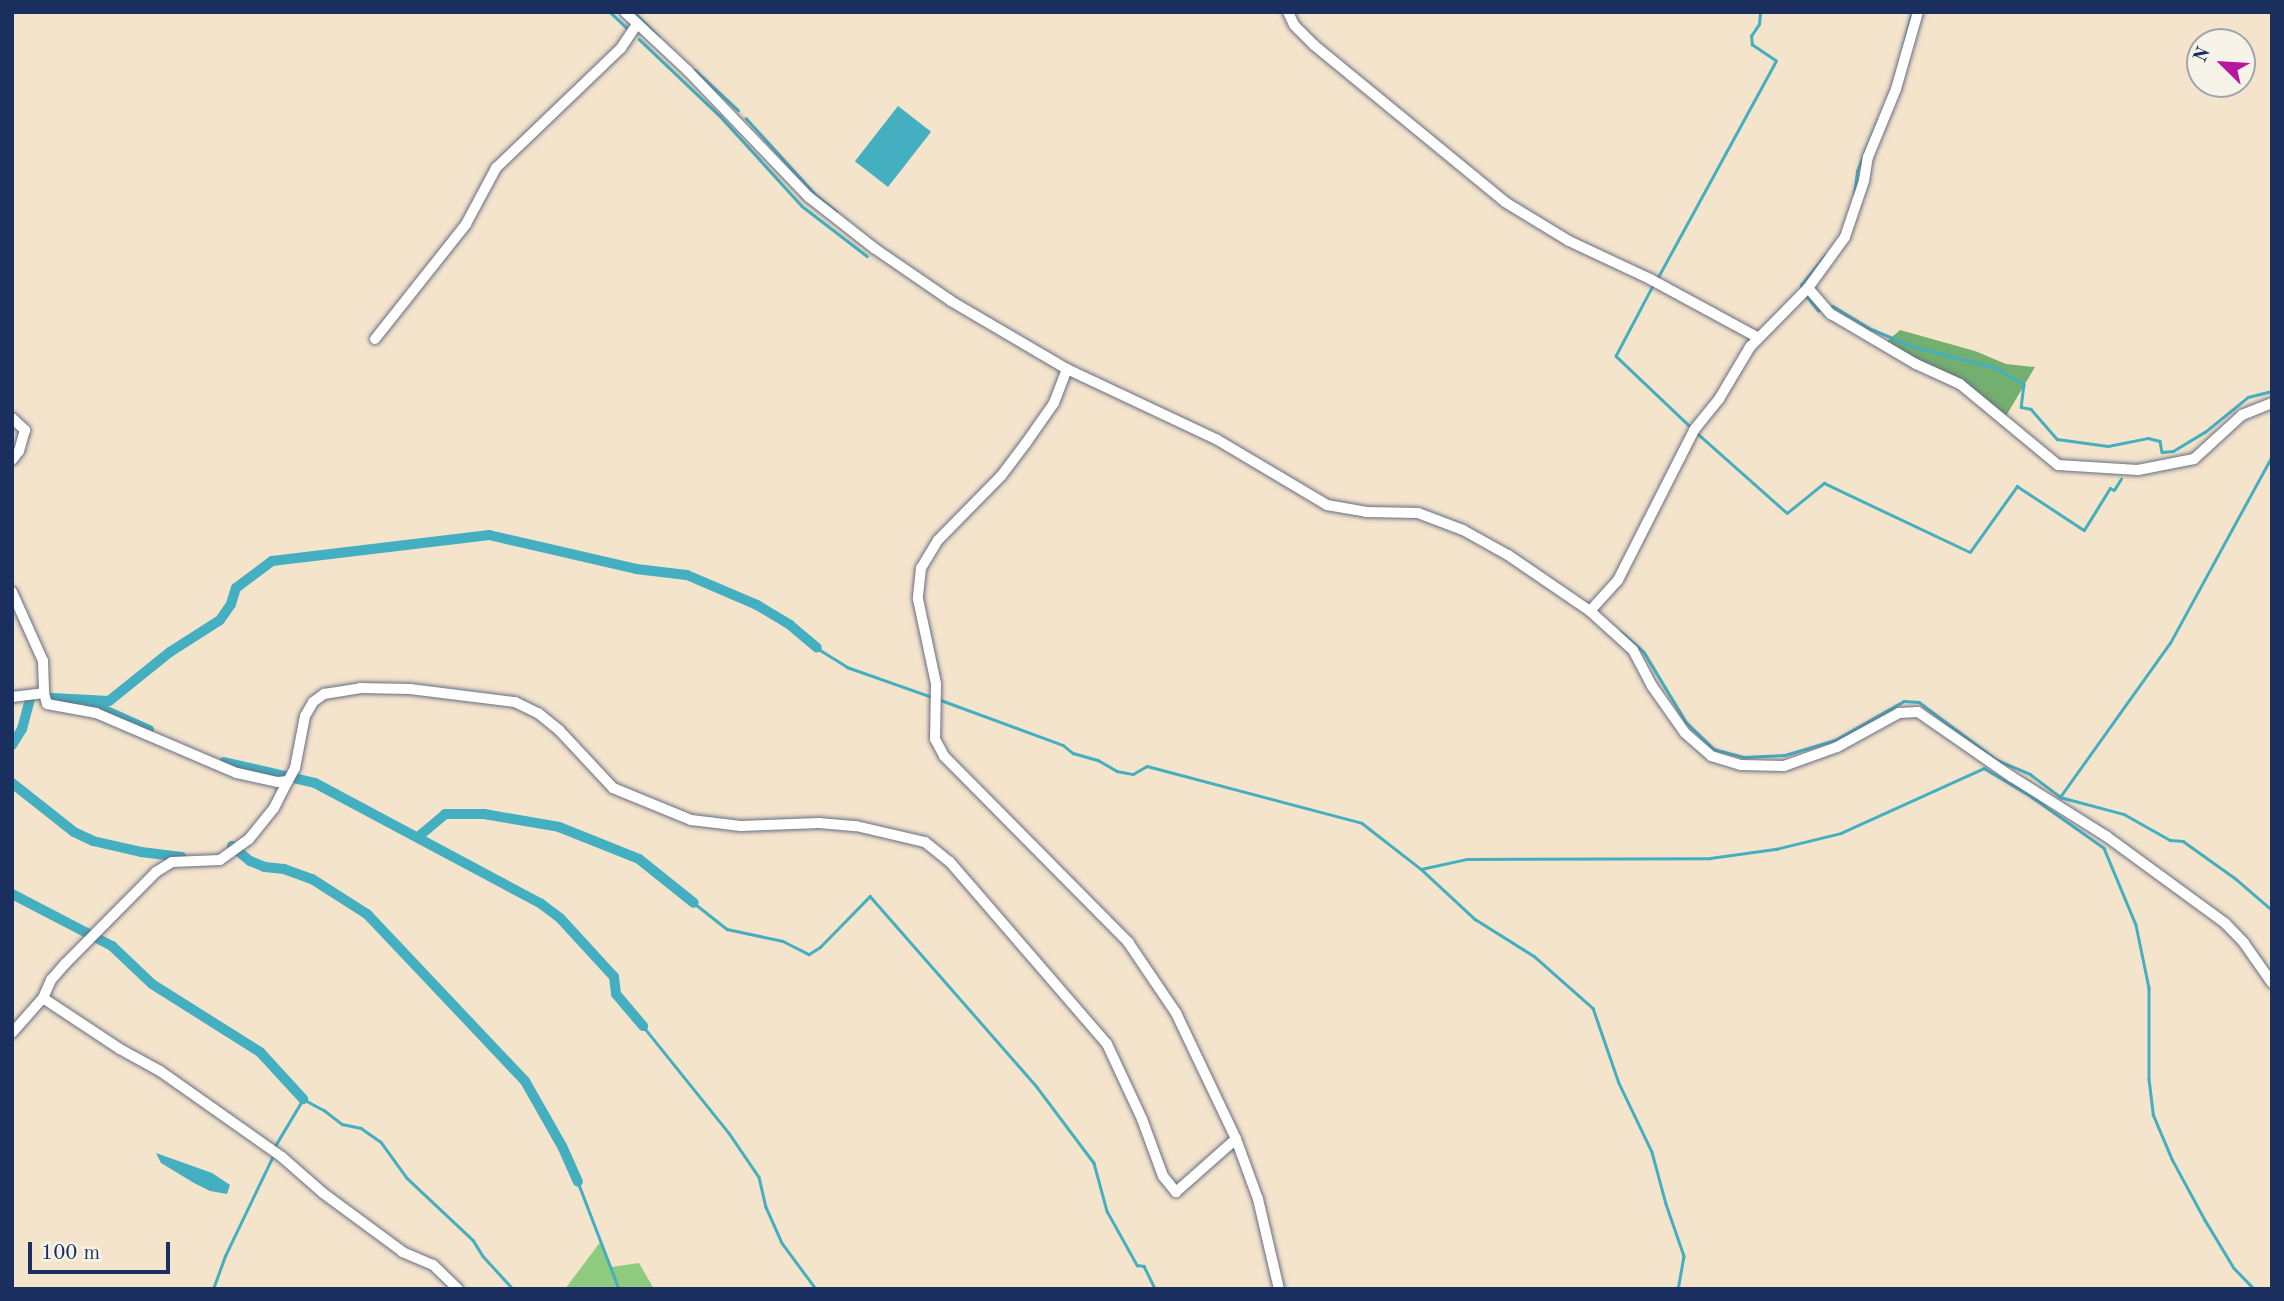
<!DOCTYPE html>
<html>
<head>
<meta charset="utf-8">
<style>
	body { margin:0 }
	#map { position:relative; width:2284px; height:1301px; overflow:hidden; background:#f4e4cc; font-family:"Old Standard TT",serif }
	div>[style] { position:absolute }
	[style*='--x'] { left:calc(var(--x)*1px); top:calc(var(--y)*1px); width:calc(var(--w)*1px); rotate:calc(var(--a)*1deg) }
	.green>* { inset:0; background:#8fcb7f }
	.forest>* { inset:0; background:#73af6e }
	.water>* { inset:0; background:#43afc1; transform-origin:0 0 }
	.stream>* { height:2.5px; margin:-1.25px; padding:0 1.25px; transform-origin:1.25px; border-radius:1.25px; background:#43afc1 }
	.canal>* { height:10px; margin:-5px; padding:0 5px; transform-origin:5px; border-radius:5px; background:#43afc1 }
	.roads { filter:drop-shadow(0 0 2px #676e84) drop-shadow(0 0 2px #676e84) }
	.minor>* { height:10px; margin:-5px; padding:0 5px; transform-origin:5px; border-radius:5px; background:#fff }
	span { translate:-50% -50%; white-space:nowrap; text-align:center; line-height:1.15; -webkit-text-stroke:6px #f7f3e8; paint-order:stroke }
	.frame { position:absolute; inset:0; border:14px solid #1b2f5e; pointer-events:none }
	.north { position:absolute; left:2186px; top:28px; width:70px; height:70px; box-sizing:border-box; background:#f7f3e8; border:2px solid #9fa5b1; border-radius:50%; rotate:294deg; font-size:19px; font-weight:700; line-height:28px; text-align:center; color:#1b2f5e }
	.north::after { content:''; display:block; margin:auto; width:24px; height:32px; background:#b5179e; clip-path:polygon(50% 0,100% 100%,50% 72%,0 100%) }
	.scale { position:absolute; left:28px; top:1242px; width:142px; height:32px; box-sizing:border-box; border:4px solid #1b2f5e; border-top:0; padding-left:9px; font-size:21px; line-height:24px; white-space:nowrap; color:#1b2f5e; -webkit-text-stroke:5px #f7f3e8; paint-order:stroke }
</style>
</head>
<body>
<div id="map">
	<div class="green">
		<i style="clip-path:polygon(601px 1241px,611px 1267px,639px 1263px,654px 1289px,565px 1289px)"></i>
	</div>
	<div class="forest">
		<i style="clip-path:polygon(1900px 330px,1975px 351px,2006px 364px,2035px 367px,2003px 421px,1960px 384px,1883px 345px)"></i>
	</div>
	<div class="water">
		<i style="left:898px;top:106px;width:42px;height:70px;rotate:38deg"></i>
		<i style="clip-path:polygon(156px 1153px,212px 1173px,230px 1185px,227px 1194px,210px 1191px,194px 1183px,161px 1163px)"></i>
	</div>
	<div class="stream">
		<i style="--x:610;--y:12;--w:25;--a:43"></i>
		<i style="--x:634;--y:12;--w:35;--a:45"></i>
		<i style="--x:639;--y:39;--w:113;--a:43.6"></i>
		<i style="--x:721;--y:117;--w:120;--a:47.7"></i>
		<i style="--x:802;--y:206;--w:82;--a:37.6"></i>
		<i style="--x:1903;--y:48;--w:32;--a:-76"></i>
		<i style="--x:695;--y:70;--w:59;--a:42.9"></i>
		<i style="--x:746;--y:118;--w:104;--a:47.7"></i>
		<i style="--x:816;--y:195;--w:26;--a:39"></i>
		<i style="--x:1854;--y:196;--w:25;--a:-83"></i>
		<i style="--x:1857;--y:171;--w:55;--a:-67.6"></i>
		<i style="--x:1657;--y:279;--w:248;--a:-61.4"></i>
		<i style="--x:1776;--y:61;--w:29;--a:-146"></i>
		<i style="--x:1752;--y:45;--w:9;--a:-96"></i>
		<i style="--x:1751;--y:36;--w:14;--a:-56"></i>
		<i style="--x:1759;--y:24;--w:12;--a:-85"></i>
		<i style="--x:1654;--y:284;--w:81;--a:117.8"></i>
		<i style="--x:1616;--y:356;--w:105;--a:43.5"></i>
		<i style="--x:1802;--y:289;--w:4;--a:-104"></i>
		<i style="--x:1801;--y:285;--w:38;--a:-51"></i>
		<i style="--x:1805;--y:294;--w:21;--a:51"></i>
		<i style="--x:1818;--y:310;--w:5;--a:-11"></i>
		<i style="--x:1829;--y:307;--w:4;--a:-14"></i>
		<i style="--x:1833;--y:306;--w:44;--a:31.2"></i>
		<i style="--x:1871;--y:329;--w:44;--a:22.5"></i>
		<i style="--x:1912;--y:346;--w:87;--a:14.7"></i>
		<i style="--x:1996;--y:368;--w:32;--a:30"></i>
		<i style="--x:2024;--y:384;--w:23;--a:97"></i>
		<i style="--x:2021;--y:407;--w:10;--a:11"></i>
		<i style="--x:2031;--y:409;--w:40;--a:49"></i>
		<i style="--x:2057;--y:439;--w:51;--a:7.8"></i>
		<i style="--x:2108;--y:446;--w:41;--a:-11.3"></i>
		<i style="--x:2148;--y:438;--w:12;--a:14"></i>
		<i style="--x:2160;--y:441;--w:11;--a:80"></i>
		<i style="--x:2162;--y:452;--w:11;--a:-5"></i>
		<i style="--x:2173;--y:451;--w:37;--a:-31"></i>
		<i style="--x:2205;--y:432;--w:55;--a:-39.1"></i>
		<i style="--x:2248;--y:397;--w:25;--a:-14"></i>
		<i style="--x:1697;--y:433;--w:120;--a:41.6"></i>
		<i style="--x:1787;--y:513;--w:48;--a:-39"></i>
		<i style="--x:1824;--y:483;--w:161;--a:25.3"></i>
		<i style="--x:1970;--y:552;--w:81;--a:-54.5"></i>
		<i style="--x:2017;--y:486;--w:80;--a:33.3"></i>
		<i style="--x:2084;--y:530;--w:49;--a:-58.2"></i>
		<i style="--x:2110;--y:488;--w:4;--a:27"></i>
		<i style="--x:2114;--y:490;--w:13;--a:-58"></i>
		<i style="--x:1621;--y:632;--w:30;--a:41"></i>
		<i style="--x:1644;--y:652;--w:82;--a:59"></i>
		<i style="--x:1686;--y:722;--w:39;--a:44"></i>
		<i style="--x:1714;--y:749;--w:31;--a:15"></i>
		<i style="--x:1744;--y:757;--w:41;--a:-2.8"></i>
		<i style="--x:1785;--y:755;--w:52;--a:-16.7"></i>
		<i style="--x:1835;--y:740;--w:79;--a:-29.5"></i>
		<i style="--x:1904;--y:701;--w:15;--a:4"></i>
		<i style="--x:1919;--y:702;--w:97;--a:36.6"></i>
		<i style="--x:1997;--y:760;--w:36;--a:23"></i>
		<i style="--x:2030;--y:774;--w:38;--a:37"></i>
		<i style="--x:2060;--y:797;--w:66;--a:14.9"></i>
		<i style="--x:2124;--y:814;--w:53;--a:29.5"></i>
		<i style="--x:2170;--y:840;--w:13;--a:4"></i>
		<i style="--x:2183;--y:841;--w:65;--a:35.6"></i>
		<i style="--x:2236;--y:879;--w:48;--a:40.7"></i>
		<i style="--x:817;--y:648;--w:36;--a:32"></i>
		<i style="--x:847;--y:667;--w:90;--a:19.4"></i>
		<i style="--x:938;--y:699;--w:133;--a:20.2"></i>
		<i style="--x:1063;--y:745;--w:13;--a:39"></i>
		<i style="--x:1073;--y:753;--w:26;--a:16"></i>
		<i style="--x:1098;--y:760;--w:22;--a:30"></i>
		<i style="--x:1117;--y:771;--w:16;--a:11"></i>
		<i style="--x:1133;--y:774;--w:16;--a:-30"></i>
		<i style="--x:1147;--y:766;--w:222;--a:14.8"></i>
		<i style="--x:1362;--y:823;--w:75;--a:37.9"></i>
		<i style="--x:1421;--y:869;--w:74;--a:42.8"></i>
		<i style="--x:1475;--y:919;--w:70;--a:32.1"></i>
		<i style="--x:1534;--y:956;--w:79;--a:41.4"></i>
		<i style="--x:1593;--y:1008;--w:79;--a:70.9"></i>
		<i style="--x:1619;--y:1083;--w:76;--a:64.4"></i>
		<i style="--x:1652;--y:1152;--w:54;--a:74.9"></i>
		<i style="--x:1666;--y:1204;--w:55;--a:70.9"></i>
		<i style="--x:1684;--y:1256;--w:34;--a:100"></i>
		<i style="--x:2060;--y:797;--w:189;--a:-54.5"></i>
		<i style="--x:2170;--y:643;--w:211;--a:-61.4"></i>
		<i style="--x:2271;--y:458;--w:20;--a:-87"></i>
		<i style="--x:1421;--y:869;--w:47;--a:-12.3"></i>
		<i style="--x:1467;--y:859;--w:243;--a:-0.2"></i>
		<i style="--x:1710;--y:858;--w:67;--a:-7.8"></i>
		<i style="--x:1776;--y:849;--w:67;--a:-13.8"></i>
		<i style="--x:1841;--y:833;--w:157;--a:-24.4"></i>
		<i style="--x:1984;--y:768;--w:52;--a:31"></i>
		<i style="--x:2029;--y:795;--w:92;--a:35.2"></i>
		<i style="--x:2104;--y:848;--w:83;--a:67.4"></i>
		<i style="--x:2136;--y:925;--w:64;--a:78.3"></i>
		<i style="--x:2149;--y:988;--w:91;--a:90"></i>
		<i style="--x:2149;--y:1079;--w:35;--a:83"></i>
		<i style="--x:2153;--y:1114;--w:49;--a:67.1"></i>
		<i style="--x:2172;--y:1159;--w:69;--a:61.6"></i>
		<i style="--x:2205;--y:1220;--w:56;--a:58.9"></i>
		<i style="--x:2234;--y:1268;--w:29;--a:46"></i>
		<i style="--x:694;--y:903;--w:42;--a:38.2"></i>
		<i style="--x:727;--y:929;--w:57;--a:12.1"></i>
		<i style="--x:783;--y:941;--w:29;--a:27"></i>
		<i style="--x:809;--y:954;--w:13;--a:-32"></i>
		<i style="--x:820;--y:947;--w:71;--a:-45.6"></i>
		<i style="--x:870;--y:896;--w:254;--a:48.8"></i>
		<i style="--x:1037;--y:1087;--w:95;--a:53.1"></i>
		<i style="--x:1094;--y:1163;--w:50;--a:74.8"></i>
		<i style="--x:1107;--y:1211;--w:62;--a:60.9"></i>
		<i style="--x:1137;--y:1265;--w:7;--a:8"></i>
		<i style="--x:1144;--y:1266;--w:25;--a:64"></i>
		<i style="--x:643;--y:1026;--w:137;--a:51.2"></i>
		<i style="--x:729;--y:1133;--w:53;--a:55.7"></i>
		<i style="--x:759;--y:1177;--w:31;--a:77"></i>
		<i style="--x:766;--y:1207;--w:39;--a:66"></i>
		<i style="--x:782;--y:1243;--w:57;--a:53.5"></i>
		<i style="--x:275;--y:1146;--w:55;--a:-59.2"></i>
		<i style="--x:303;--y:1099;--w:24;--a:28"></i>
		<i style="--x:324;--y:1110;--w:23;--a:38"></i>
		<i style="--x:342;--y:1124;--w:19;--a:12"></i>
		<i style="--x:361;--y:1128;--w:24;--a:35"></i>
		<i style="--x:381;--y:1142;--w:44;--a:54.2"></i>
		<i style="--x:407;--y:1178;--w:91;--a:43.2"></i>
		<i style="--x:473;--y:1240;--w:19;--a:58"></i>
		<i style="--x:483;--y:1256;--w:45;--a:47.7"></i>
		<i style="--x:578;--y:1182;--w:115;--a:69"></i>
		<i style="--x:213;--y:1289;--w:35;--a:-70"></i>
		<i style="--x:225;--y:1256;--w:111;--a:-64.4"></i>
	</div>
	<div class="canal">
		<i style="--x:52;--y:698;--w:57;--a:3"></i>
		<i style="--x:109;--y:701;--w:78;--a:-38.8"></i>
		<i style="--x:170;--y:652;--w:59;--a:-32.6"></i>
		<i style="--x:220;--y:620;--w:19;--a:-55"></i>
		<i style="--x:231;--y:604;--w:17;--a:-73"></i>
		<i style="--x:236;--y:588;--w:45;--a:-36.9"></i>
		<i style="--x:272;--y:561;--w:219;--a:-6.8"></i>
		<i style="--x:489;--y:535;--w:151;--a:13"></i>
		<i style="--x:636;--y:569;--w:51;--a:6.7"></i>
		<i style="--x:687;--y:575;--w:76;--a:23.2"></i>
		<i style="--x:757;--y:605;--w:39;--a:31"></i>
		<i style="--x:790;--y:625;--w:35;--a:40"></i>
		<i style="--x:89;--y:703;--w:66;--a:24.2"></i>
		<i style="--x:12;--y:745;--w:19;--a:-58"></i>
		<i style="--x:22;--y:729;--w:30;--a:-75"></i>
		<i style="--x:224;--y:762;--w:93;--a:13"></i>
		<i style="--x:315;--y:783;--w:255;--a:28.1"></i>
		<i style="--x:540;--y:903;--w:25;--a:37"></i>
		<i style="--x:560;--y:918;--w:80;--a:47.5"></i>
		<i style="--x:614;--y:977;--w:17;--a:83"></i>
		<i style="--x:616;--y:994;--w:42;--a:49.8"></i>
		<i style="--x:12;--y:783;--w:79;--a:38.3"></i>
		<i style="--x:74;--y:832;--w:21;--a:25"></i>
		<i style="--x:93;--y:841;--w:49;--a:12.9"></i>
		<i style="--x:141;--y:852;--w:41;--a:7"></i>
		<i style="--x:418;--y:837;--w:35;--a:-40"></i>
		<i style="--x:445;--y:814;--w:39;--a:0"></i>
		<i style="--x:484;--y:814;--w:76;--a:9.8"></i>
		<i style="--x:559;--y:827;--w:86;--a:21.8"></i>
		<i style="--x:639;--y:859;--w:70;--a:38.7"></i>
		<i style="--x:232;--y:846;--w:23;--a:40"></i>
		<i style="--x:250;--y:861;--w:16;--a:22"></i>
		<i style="--x:265;--y:867;--w:19;--a:6"></i>
		<i style="--x:284;--y:869;--w:30;--a:20"></i>
		<i style="--x:312;--y:879;--w:65;--a:32.5"></i>
		<i style="--x:367;--y:914;--w:230;--a:46.6"></i>
		<i style="--x:525;--y:1081;--w:75;--a:60.4"></i>
		<i style="--x:562;--y:1146;--w:39;--a:66"></i>
		<i style="--x:12;--y:894;--w:113;--a:27.5"></i>
		<i style="--x:112;--y:946;--w:55;--a:43.5"></i>
		<i style="--x:152;--y:984;--w:128;--a:32.2"></i>
		<i style="--x:260;--y:1052;--w:64;--a:47.5"></i>
	</div>
	<div class="roads">
		<div class="minor">
			<i style="--x:625;--y:12;--w:86;--a:43.1"></i>
			<i style="--x:688;--y:71;--w:175;--a:46.2"></i>
			<i style="--x:809;--y:197;--w:83;--a:38.1"></i>
			<i style="--x:874;--y:248;--w:93;--a:34.5"></i>
			<i style="--x:951;--y:301;--w:134;--a:30.4"></i>
			<i style="--x:1067;--y:369;--w:165;--a:25.2"></i>
			<i style="--x:1216;--y:439;--w:129;--a:30.7"></i>
			<i style="--x:1327;--y:505;--w:40;--a:10"></i>
			<i style="--x:1366;--y:512;--w:52;--a:1.1"></i>
			<i style="--x:1418;--y:513;--w:48;--a:20.7"></i>
			<i style="--x:1463;--y:530;--w:51;--a:29.1"></i>
			<i style="--x:1508;--y:555;--w:99;--a:34.3"></i>
			<i style="--x:1590;--y:611;--w:58;--a:42.2"></i>
			<i style="--x:1633;--y:650;--w:41;--a:62.2"></i>
			<i style="--x:1652;--y:686;--w:57;--a:54.9"></i>
			<i style="--x:1685;--y:733;--w:35;--a:41"></i>
			<i style="--x:1711;--y:756;--w:31;--a:17"></i>
			<i style="--x:1741;--y:765;--w:43;--a:1.3"></i>
			<i style="--x:1784;--y:766;--w:56;--a:-19.7"></i>
			<i style="--x:1837;--y:747;--w:71;--a:-28.7"></i>
			<i style="--x:1899;--y:713;--w:19;--a:-3"></i>
			<i style="--x:1918;--y:712;--w:114;--a:34.7"></i>
			<i style="--x:2012;--y:777;--w:111;--a:32.1"></i>
			<i style="--x:2106;--y:836;--w:147;--a:36.2"></i>
			<i style="--x:2225;--y:923;--w:28;--a:46"></i>
			<i style="--x:2244;--y:943;--w:49;--a:55"></i>
			<i style="--x:1288;--y:12;--w:14;--a:65"></i>
			<i style="--x:1294;--y:25;--w:28;--a:45"></i>
			<i style="--x:1314;--y:45;--w:247;--a:39.4"></i>
			<i style="--x:1505;--y:202;--w:75;--a:31.4"></i>
			<i style="--x:1569;--y:241;--w:89;--a:25.1"></i>
			<i style="--x:1650;--y:279;--w:122;--a:28.5"></i>
			<i style="--x:1808;--y:288;--w:35;--a:49"></i>
			<i style="--x:1831;--y:314;--w:99;--a:30.5"></i>
			<i style="--x:1916;--y:364;--w:48;--a:24.4"></i>
			<i style="--x:1960;--y:384;--w:127;--a:39.6"></i>
			<i style="--x:2058;--y:465;--w:80;--a:3.6"></i>
			<i style="--x:2138;--y:470;--w:57;--a:-11.1"></i>
			<i style="--x:2194;--y:459;--w:65;--a:-42.5"></i>
			<i style="--x:2242;--y:415;--w:32;--a:-22"></i>
			<i style="--x:375;--y:339;--w:147;--a:-51.6"></i>
			<i style="--x:466;--y:224;--w:64;--a:-61.8"></i>
			<i style="--x:496;--y:168;--w:173;--a:-43.8"></i>
			<i style="--x:621;--y:48;--w:29;--a:-56"></i>
			<i style="--x:1067;--y:369;--w:36;--a:111"></i>
			<i style="--x:1054;--y:403;--w:49;--a:125"></i>
			<i style="--x:1026;--y:443;--w:41;--a:127.1"></i>
			<i style="--x:1001;--y:476;--w:90;--a:134.5"></i>
			<i style="--x:938;--y:540;--w:33;--a:121"></i>
			<i style="--x:921;--y:568;--w:31;--a:96"></i>
			<i style="--x:918;--y:599;--w:87;--a:78"></i>
			<i style="--x:936;--y:684;--w:55;--a:91"></i>
			<i style="--x:935;--y:739;--w:19;--a:62"></i>
			<i style="--x:944;--y:756;--w:262;--a:45.3"></i>
			<i style="--x:1128;--y:942;--w:86;--a:55.9"></i>
			<i style="--x:1176;--y:1013;--w:140;--a:64.5"></i>
			<i style="--x:1236;--y:1139;--w:64;--a:69.9"></i>
			<i style="--x:1258;--y:1199;--w:92;--a:76.9"></i>
			<i style="--x:12;--y:418;--w:18;--a:43"></i>
			<i style="--x:25;--y:430;--w:22;--a:106"></i>
			<i style="--x:19;--y:451;--w:11;--a:128"></i>
			<i style="--x:12;--y:592;--w:76;--a:65.8"></i>
			<i style="--x:43;--y:661;--w:32;--a:88"></i>
			<i style="--x:44;--y:693;--w:11;--a:75"></i>
			<i style="--x:47;--y:704;--w:50;--a:10.4"></i>
			<i style="--x:96;--y:713;--w:153;--a:23.1"></i>
			<i style="--x:237;--y:773;--w:42;--a:12.4"></i>
			<i style="--x:278;--y:782;--w:10;--a:-6"></i>
			<i style="--x:1590;--y:611;--w:42;--a:-47.9"></i>
			<i style="--x:1618;--y:580;--w:168;--a:-63.1"></i>
			<i style="--x:1694;--y:430;--w:40;--a:-51"></i>
			<i style="--x:1719;--y:399;--w:61;--a:-59.2"></i>
			<i style="--x:1750;--y:347;--w:83;--a:-45.5"></i>
			<i style="--x:1808;--y:288;--w:63;--a:-54"></i>
			<i style="--x:1845;--y:237;--w:59;--a:-71.3"></i>
			<i style="--x:1864;--y:181;--w:24;--a:-81"></i>
			<i style="--x:1868;--y:157;--w:74;--a:-67.6"></i>
			<i style="--x:1896;--y:89;--w:80;--a:-74.1"></i>
			<i style="--x:12;--y:697;--w:32;--a:-7"></i>
			<i style="--x:12;--y:1033;--w:47;--a:-48.5"></i>
			<i style="--x:458;--y:1289;--w:35;--a:-136"></i>
			<i style="--x:433;--y:1265;--w:33;--a:-157"></i>
			<i style="--x:403;--y:1252;--w:99;--a:-143.6"></i>
			<i style="--x:323;--y:1193;--w:55;--a:-138.7"></i>
			<i style="--x:282;--y:1157;--w:149;--a:-144.8"></i>
			<i style="--x:160;--y:1071;--w:46;--a:-151.2"></i>
			<i style="--x:120;--y:1049;--w:92;--a:-146.5"></i>
			<i style="--x:43;--y:998;--w:20;--a:-66"></i>
			<i style="--x:51;--y:980;--w:23;--a:-49"></i>
			<i style="--x:66;--y:963;--w:128;--a:-45.3"></i>
			<i style="--x:156;--y:872;--w:19;--a:-32"></i>
			<i style="--x:172;--y:862;--w:48;--a:-2.4"></i>
			<i style="--x:220;--y:860;--w:36;--a:-36"></i>
			<i style="--x:249;--y:839;--w:40;--a:-51"></i>
			<i style="--x:274;--y:808;--w:30;--a:-63"></i>
			<i style="--x:288;--y:781;--w:15;--a:-62"></i>
			<i style="--x:295;--y:768;--w:53;--a:-79.1"></i>
			<i style="--x:305;--y:716;--w:16;--a:-60"></i>
			<i style="--x:313;--y:702;--w:14;--a:-36"></i>
			<i style="--x:324;--y:694;--w:36;--a:-9"></i>
			<i style="--x:360;--y:688;--w:50;--a:1.1"></i>
			<i style="--x:410;--y:689;--w:106;--a:7.1"></i>
			<i style="--x:515;--y:702;--w:25;--a:26"></i>
			<i style="--x:538;--y:713;--w:27;--a:39"></i>
			<i style="--x:559;--y:730;--w:79;--a:47"></i>
			<i style="--x:613;--y:788;--w:84;--a:22.3"></i>
			<i style="--x:691;--y:820;--w:50;--a:6.8"></i>
			<i style="--x:741;--y:826;--w:78;--a:-2.2"></i>
			<i style="--x:819;--y:823;--w:37;--a:5"></i>
			<i style="--x:856;--y:826;--w:71;--a:13.1"></i>
			<i style="--x:925;--y:842;--w:32;--a:39"></i>
			<i style="--x:950;--y:862;--w:240;--a:49.2"></i>
			<i style="--x:1107;--y:1044;--w:83;--a:65"></i>
			<i style="--x:1142;--y:1119;--w:61;--a:69.8"></i>
			<i style="--x:1163;--y:1176;--w:21;--a:51"></i>
			<i style="--x:1176;--y:1192;--w:80;--a:-41.5"></i>
		</div>
	</div>
	<div class="frame"></div>
	<div class="north">N</div>
	<div class="scale">100 m</div>
</div>
</body>
</html>
